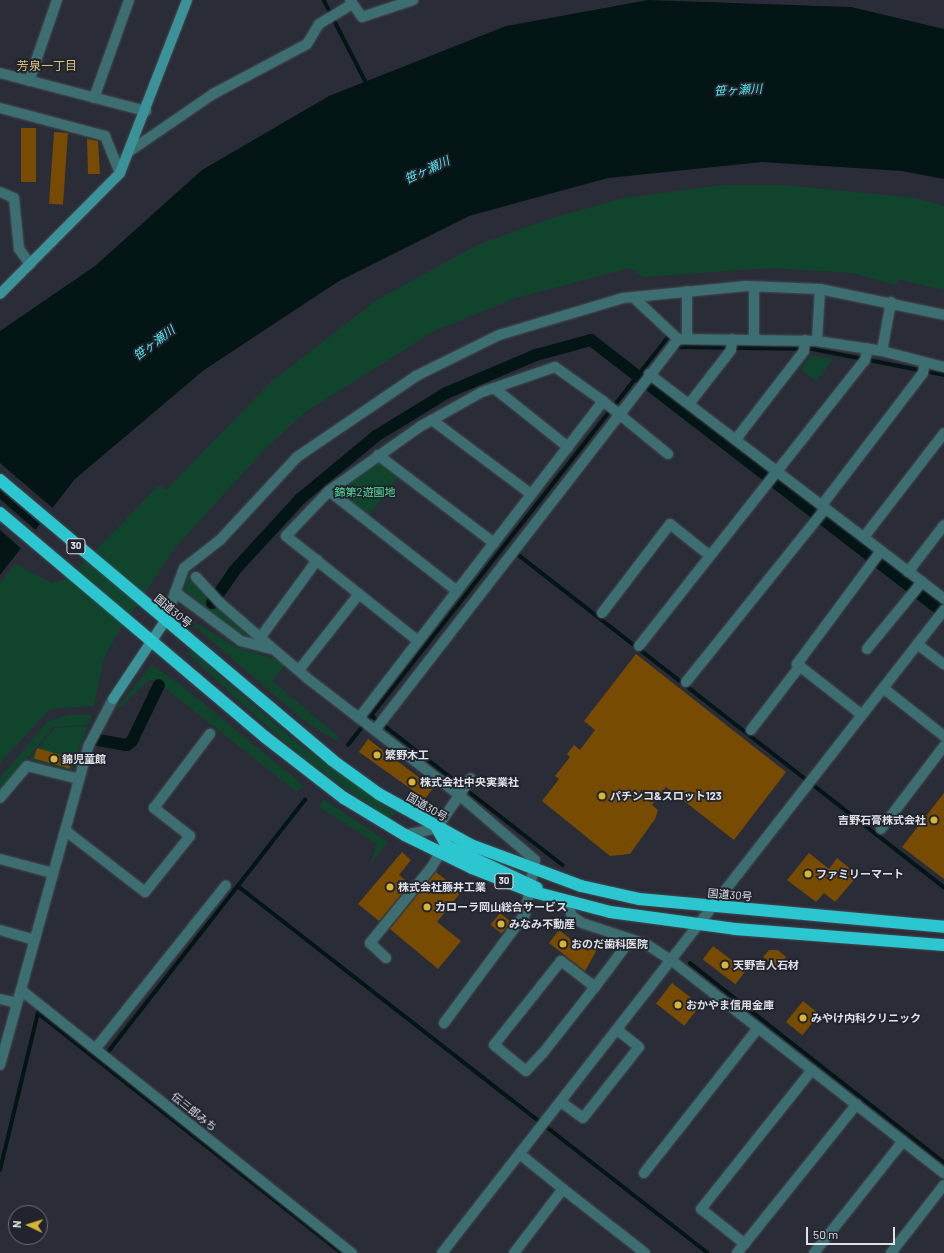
<!DOCTYPE html>
<html>
<head>
<meta charset="utf-8">
<style>
	body { margin:0 }
	#map { position:relative; width:944px; height:1253px; overflow:hidden; background:#2a2d37; font-family:Barlow,"Noto Sans JP",sans-serif }
	div>[style] { position:absolute }
	[style*='--x'] { left:calc(var(--x)*1px); top:calc(var(--y)*1px); width:calc(var(--w)*1px); rotate:calc(var(--a)*1deg) }
	.green>* { inset:0; background:#11442d }
	.water>* { inset:0; background:#041516 }
	.pier>* { inset:0; background:#2a2d37 }
	.stream>* { height:3.5px; margin:-1.75px; padding:0 1.75px; transform-origin:1.75px; border-radius:1.75px; background:#041516 }
	.canal>* { height:12px; margin:-6px; padding:0 6px; transform-origin:6px; border-radius:6px; background:#041516 }
	.building>* { inset:0; background:#774b02; transform-origin:0 0 }
	.roads { filter:drop-shadow(0 0 1px #474a53) drop-shadow(0 0 1px #474a53) }
	.street>* { height:10px; margin:-5px; padding:0 5px; transform-origin:5px; border-radius:5px; background:#3c6e72 }
	.secondary>* { height:10px; margin:-5px; padding:0 5px; transform-origin:5px; border-radius:5px; background:#3b9298 }
	.highway>* { height:12px; margin:-6px; padding:0 6px; transform-origin:6px; border-radius:6px; background:#2bc6d0 }
	.dots>* { width:11px; height:11px; translate:-50% -50%; box-sizing:border-box; border:2px solid #21242d; border-radius:50% }
	span { translate:-50% -50%; white-space:nowrap; text-align:center; line-height:1.15; -webkit-text-stroke:3.5px #21242d; paint-order:stroke }
	.shield-label span { padding:1px 3px; background:#21242d; border:1px solid; border-radius:3px; -webkit-text-stroke-width:0 }
	.shield-label { font-size:10px; color:#dee0e6; font-weight:700 }
	.park-label { font-size:11px; color:#57e1a1 }
	.street-label { font-size:11px; color:#dee0e6 }
	.poi-label { font-size:11px; color:#dee0e6; font-weight:700 }
	.left { translate:0 -50%; text-align:left }
	.right { translate:-100% -50%; text-align:right }
	.neighbourhood-label { font-size:12px; color:#ddc478 }
	.water-label { font-size:12px; color:#58e5ef; font-style:italic }
	.north { position:absolute; left:8px; top:1205px; width:40px; height:40px; box-sizing:border-box; background:#21242d; border:1px solid #6d6f77; border-radius:50%; rotate:274deg; font-size:11px; font-weight:700; line-height:16px; text-align:center; color:#dee0e6 }
	.north::after { content:''; display:block; margin:auto; width:14px; height:18px; background:#d9b334; clip-path:polygon(50% 0,100% 100%,50% 72%,0 100%) }
	.scale { position:absolute; left:806px; top:1227px; width:89px; height:18px; box-sizing:border-box; border:2px solid #dee0e6; border-top:0; padding-left:5px; font-size:12px; line-height:14px; white-space:nowrap; color:#dee0e6; -webkit-text-stroke:3px #21242d; paint-order:stroke }
</style>
</head>
<body>
<div id="map">
	<div class="green">
		<i style="clip-path:polygon(724px 185px,784px 185px,915px 198px,944px 206px,944px 290px,898px 279px,896px 285px,852px 273px,773px 268px,643px 277px,630px 268px,516px 298px,434px 331px,304px 413px,264px 450px,174px 549px,115px 638px,103px 660px,94px 706px,50px 709px,0 763px,0 583px,15px 564px,52px 583px,69px 578px,159px 485px,166px 490px,271px 382px,377px 300px,477px 245px,552px 218px,624px 198px)"></i>
		<i style="clip-path:polygon(811px 355px,833px 360px,816px 381px,801px 369px)"></i>
		<i style="clip-path:polygon(379px 461px,399px 475px,368px 517px,340px 495px,340px 490px)"></i>
		<i style="clip-path:polygon(188px 572px,206px 599px,251px 638px,233px 631px,185px 590px)"></i>
		<i style="clip-path:polygon(183px 616px,235px 646px,283px 662px,286px 665px,272px 681px,339px 737px,336px 741px,301px 718px)"></i>
		<i style="clip-path:polygon(191px 650px,296px 742px,394px 812px,394px 816px,389px 818px,353px 794px,291px 748px,187px 653px)"></i>
		<i style="clip-path:polygon(152px 665px,182px 686px,304px 786px,297px 792px,155px 680px,149px 680px,120px 708px,117px 707px)"></i>
		<i style="clip-path:polygon(69px 715px,92px 715px,88px 725px,53px 727px,0 792px,0 778px,48px 721px)"></i>
		<i style="clip-path:polygon(74px 726px,87px 727px,72px 771px,29px 759px,54px 729px)"></i>
		<i style="clip-path:polygon(323px 799px,388px 842px,370px 865px,377px 844px,319px 807px)"></i>
	</div>
	<div class="water">
		<i style="clip-path:polygon(648px 0,851px 7px,944px 29px,944px 179px,902px 171px,762px 162px,608px 178px,469px 216px,339px 281px,204px 370px,75px 479px,0 575px,0 331px,95px 266px,202px 170px,329px 96px,506px 26px)"></i>
	</div>
	<div class="pier">
		<i style="clip-path:polygon(0 463px,55px 510px,42px 526px,0 490px)"></i>
		<i style="clip-path:polygon(0 499px,38px 532px,24px 551px,0 530px)"></i>
	</div>
	<div class="stream">
		<i style="--x:324;--y:0;--w:94;--a:62.9"></i>
		<i style="--x:679;--y:347;--w:134;--a:0.9"></i>
		<i style="--x:813;--y:349;--w:134;--a:11.2"></i>
		<i style="--x:520;--y:556;--w:538;--a:37.98"></i>
		<i style="--x:372;--y:716;--w:242;--a:38"></i>
		<i style="--x:348;--y:745;--w:519;--a:-51.89"></i>
		<i style="--x:238;--y:886;--w:596;--a:37.98"></i>
		<i style="--x:690;--y:963;--w:323;--a:38.1"></i>
		<i style="--x:108;--y:1052;--w:320;--a:-52"></i>
		<i style="--x:0;--y:1170;--w:162;--a:-76.4"></i>
		<i style="--x:38;--y:1013;--w:387;--a:38.3"></i>
	</div>
	<div class="canal">
		<i style="--x:212;--y:603;--w:39;--a:-55"></i>
		<i style="--x:234;--y:571;--w:98;--a:-47.5"></i>
		<i style="--x:300;--y:499;--w:99;--a:-39.7"></i>
		<i style="--x:376;--y:436;--w:82;--a:-31.6"></i>
		<i style="--x:446;--y:393;--w:98;--a:-22.9"></i>
		<i style="--x:536;--y:355;--w:57;--a:-15.3"></i>
		<i style="--x:591;--y:340;--w:446;--a:37.7"></i>
		<i style="--x:98;--y:740;--w:29;--a:10"></i>
		<i style="--x:127;--y:745;--w:6;--a:-39"></i>
		<i style="--x:132;--y:741;--w:62;--a:-64.3"></i>
	</div>
	<div class="building">
		<i style="left:21px;top:128px;width:15px;height:54px"></i>
		<i style="left:54px;top:132px;width:14px;height:72px;rotate:4deg"></i>
		<i style="clip-path:polygon(87px 139px,98px 141px,100px 174px,88px 174px)"></i>
		<i style="clip-path:polygon(636px 654px,786px 772px,734px 840px,666px 787px,652px 805px,658px 810px,655px 819px,630px 854px,610px 856px,542px 801px,559px 779px,555px 776px,570px 757px,567px 754px,574px 745px,580px 750px,595px 730px,584px 721px)"></i>
		<i style="clip-path:polygon(368px 739px,433px 788px,425px 799px,359px 752px)"></i>
		<i style="left:37px;top:748px;width:37px;height:11px;rotate:16deg"></i>
		<i style="clip-path:polygon(944px 793px,944px 879px,902px 847px)"></i>
		<i style="clip-path:polygon(402px 852px,411px 860px,399px 875px,410px 884px,379px 921px,358px 904px)"></i>
		<i style="clip-path:polygon(809px 853px,829px 869px,837px 858px,858px 875px,835px 902px,824px 893px,816px 902px,787px 880px)"></i>
		<i style="clip-path:polygon(436px 872px,461px 892px,437px 922px,461px 941px,438px 969px,390px 929px)"></i>
		<i style="left:500px;top:913px;width:14px;height:15px;rotate:39deg"></i>
		<i style="clip-path:polygon(559px 930px,582px 948px,588px 940px,598px 948px,585px 971px,549px 943px)"></i>
		<i style="left:713px;top:946px;width:41px;height:17px;rotate:37deg"></i>
		<i style="clip-path:polygon(769px 950px,778px 950px,786px 957px,777px 968px,763px 957px)"></i>
		<i style="left:672px;top:983px;width:36px;height:26px;rotate:38deg"></i>
		<i style="left:803px;top:1001px;width:21px;height:27px;rotate:39deg"></i>
	</div>
	<div class="roads">
		<div class="street">
			<i style="--x:350;--y:0;--w:21;--a:55"></i>
			<i style="--x:362;--y:17;--w:54;--a:-18.4"></i>
			<i style="--x:0;--y:73;--w:151;--a:14.6"></i>
			<i style="--x:29;--y:81;--w:86;--a:-70.9"></i>
			<i style="--x:94;--y:98;--w:104;--a:-70.3"></i>
			<i style="--x:0;--y:108;--w:109;--a:14.9"></i>
			<i style="--x:105;--y:136;--w:40;--a:68"></i>
			<i style="--x:130;--y:151;--w:101;--a:-34.5"></i>
			<i style="--x:213;--y:94;--w:106;--a:-28"></i>
			<i style="--x:307;--y:44;--w:23;--a:-59"></i>
			<i style="--x:319;--y:24;--w:39;--a:-31"></i>
			<i style="--x:0;--y:192;--w:15;--a:23"></i>
			<i style="--x:14;--y:198;--w:51;--a:84.4"></i>
			<i style="--x:19;--y:249;--w:19;--a:54"></i>
			<i style="--x:754;--y:287;--w:52;--a:90"></i>
			<i style="--x:633;--y:297;--w:62;--a:43"></i>
			<i style="--x:678;--y:339;--w:139;--a:0.8"></i>
			<i style="--x:817;--y:341;--w:66;--a:8.7"></i>
			<i style="--x:882;--y:351;--w:64;--a:14.5"></i>
			<i style="--x:687;--y:339;--w:48;--a:-90"></i>
			<i style="--x:817;--y:341;--w:52;--a:-86.7"></i>
			<i style="--x:882;--y:351;--w:50;--a:-79.6"></i>
			<i style="--x:649;--y:374;--w:371;--a:37.3"></i>
			<i style="--x:494;--y:388;--w:95;--a:38.6"></i>
			<i style="--x:603;--y:401;--w:84;--a:39.2"></i>
			<i style="--x:689;--y:404;--w:68;--a:-52.1"></i>
			<i style="--x:731;--y:350;--w:11;--a:-85"></i>
			<i style="--x:432;--y:420;--w:124;--a:36.8"></i>
			<i style="--x:736;--y:439;--w:111;--a:-52.3"></i>
			<i style="--x:804;--y:351;--w:11;--a:-85"></i>
			<i style="--x:378;--y:455;--w:146;--a:37.2"></i>
			<i style="--x:329;--y:491;--w:162;--a:38"></i>
			<i style="--x:822;--y:505;--w:166;--a:-52.6"></i>
			<i style="--x:923;--y:373;--w:11;--a:-80"></i>
			<i style="--x:864;--y:537;--w:131;--a:-52.4"></i>
			<i style="--x:908;--y:572;--w:59;--a:-52.5"></i>
			<i style="--x:196;--y:577;--w:34;--a:47"></i>
			<i style="--x:219;--y:602;--w:116;--a:40.8"></i>
			<i style="--x:307;--y:678;--w:192;--a:37.6"></i>
			<i style="--x:459;--y:795;--w:100;--a:40.5"></i>
			<i style="--x:535;--y:860;--w:55;--a:100.5"></i>
			<i style="--x:525;--y:914;--w:136;--a:126.6"></i>
			<i style="--x:175;--y:592;--w:82;--a:36.6"></i>
			<i style="--x:241;--y:641;--w:30;--a:15"></i>
			<i style="--x:602;--y:613;--w:112;--a:-52.6"></i>
			<i style="--x:670;--y:524;--w:50;--a:38.5"></i>
			<i style="--x:165;--y:621;--w:56;--a:-70.3"></i>
			<i style="--x:184;--y:568;--w:46;--a:-37.9"></i>
			<i style="--x:220;--y:540;--w:113;--a:-47.1"></i>
			<i style="--x:297;--y:457;--w:144;--a:-34.2"></i>
			<i style="--x:416;--y:376;--w:93;--a:-26.3"></i>
			<i style="--x:499;--y:335;--w:129;--a:-16.6"></i>
			<i style="--x:623;--y:298;--w:124;--a:-5.6"></i>
			<i style="--x:746;--y:286;--w:74;--a:2.3"></i>
			<i style="--x:820;--y:289;--w:127;--a:11.8"></i>
			<i style="--x:260;--y:638;--w:97;--a:-53.8"></i>
			<i style="--x:917;--y:644;--w:34;--a:37"></i>
			<i style="--x:639;--y:646;--w:365;--a:-51.7"></i>
			<i style="--x:865;--y:360;--w:12;--a:-76"></i>
			<i style="--x:867;--y:649;--w:87;--a:-50.6"></i>
			<i style="--x:299;--y:670;--w:97;--a:-51.7"></i>
			<i style="--x:686;--y:682;--w:223;--a:-51.2"></i>
			<i style="--x:883;--y:688;--w:78;--a:38.2"></i>
			<i style="--x:862;--y:715;--w:83;--a:-141.9"></i>
			<i style="--x:797;--y:664;--w:141;--a:-53.4"></i>
			<i style="--x:359;--y:718;--w:400;--a:-52.4"></i>
			<i style="--x:603;--y:401;--w:59;--a:-144.7"></i>
			<i style="--x:555;--y:367;--w:77;--a:161.1"></i>
			<i style="--x:482;--y:392;--w:70;--a:150.9"></i>
			<i style="--x:421;--y:426;--w:113;--a:144.8"></i>
			<i style="--x:329;--y:491;--w:62;--a:133.7"></i>
			<i style="--x:286;--y:536;--w:169;--a:38.5"></i>
			<i style="--x:375;--y:730;--w:495;--a:-52.2"></i>
			<i style="--x:751;--y:730;--w:81;--a:-52.6"></i>
			<i style="--x:0;--y:798;--w:42;--a:-49.8"></i>
			<i style="--x:27;--y:766;--w:54;--a:14"></i>
			<i style="--x:881;--y:829;--w:104;--a:-52.8"></i>
			<i style="--x:66;--y:831;--w:100;--a:37.7"></i>
			<i style="--x:145;--y:892;--w:72;--a:-51.2"></i>
			<i style="--x:190;--y:836;--w:46;--a:-142.1"></i>
			<i style="--x:154;--y:808;--w:93;--a:-52.9"></i>
			<i style="--x:405;--y:835;--w:33;--a:-12"></i>
			<i style="--x:437;--y:828;--w:60;--a:-55.8"></i>
			<i style="--x:0;--y:859;--w:55;--a:14.8"></i>
			<i style="--x:566;--y:901;--w:16;--a:68"></i>
			<i style="--x:572;--y:916;--w:12;--a:35"></i>
			<i style="--x:582;--y:923;--w:67;--a:18.2"></i>
			<i style="--x:646;--y:944;--w:30;--a:33"></i>
			<i style="--x:671;--y:960;--w:346;--a:38"></i>
			<i style="--x:0;--y:930;--w:35;--a:16"></i>
			<i style="--x:386;--y:958;--w:22;--a:-137"></i>
			<i style="--x:370;--y:943;--w:97;--a:-50.9"></i>
			<i style="--x:431;--y:868;--w:26;--a:-59"></i>
			<i style="--x:595;--y:987;--w:43;--a:-142.6"></i>
			<i style="--x:561;--y:961;--w:107;--a:128.6"></i>
			<i style="--x:494;--y:1045;--w:41;--a:39.1"></i>
			<i style="--x:526;--y:1071;--w:25;--a:-47"></i>
			<i style="--x:543;--y:1053;--w:84;--a:-51.8"></i>
			<i style="--x:595;--y:987;--w:60;--a:-53.1"></i>
			<i style="--x:21;--y:990;--w:423;--a:38.5"></i>
			<i style="--x:0;--y:999;--w:17;--a:13"></i>
			<i style="--x:96;--y:1048;--w:208;--a:-51.4"></i>
			<i style="--x:0;--y:1065;--w:332;--a:-74.5"></i>
			<i style="--x:89;--y:745;--w:52;--a:-62.4"></i>
			<i style="--x:561;--y:1102;--w:27;--a:36"></i>
			<i style="--x:583;--y:1118;--w:90;--a:-51.7"></i>
			<i style="--x:639;--y:1047;--w:28;--a:-142"></i>
			<i style="--x:521;--y:1155;--w:54;--a:39"></i>
			<i style="--x:644;--y:1173;--w:184;--a:-51.8"></i>
			<i style="--x:745;--y:1244;--w:56;--a:-141.5"></i>
			<i style="--x:701;--y:1209;--w:178;--a:-51.4"></i>
			<i style="--x:442;--y:1253;--w:816;--a:-52.02"></i>
			<i style="--x:514;--y:1253;--w:81;--a:-52.6"></i>
			<i style="--x:563;--y:1189;--w:104;--a:38"></i>
			<i style="--x:737;--y:1253;--w:191;--a:-51.2"></i>
			<i style="--x:814;--y:1253;--w:143;--a:-51.5"></i>
			<i style="--x:891;--y:1253;--w:86;--a:-52.1"></i>
		</div>
		<div class="secondary">
			<i style="--x:0;--y:294;--w:170;--a:-45.2"></i>
			<i style="--x:120;--y:173;--w:186;--a:-68.8"></i>
			<i style="--x:113;--y:699;--w:94;--a:-56.3"></i>
		</div>
		<div class="highway">
			<i style="--x:0;--y:480;--w:434;--a:40.1"></i>
			<i style="--x:332;--y:760;--w:58;--a:35.9"></i>
			<i style="--x:379;--y:794;--w:105;--a:29"></i>
			<i style="--x:471;--y:845;--w:117;--a:20.4"></i>
			<i style="--x:581;--y:886;--w:59;--a:12.6"></i>
			<i style="--x:639;--y:899;--w:306;--a:5.2"></i>
			<i style="--x:0;--y:513;--w:347;--a:40.2"></i>
			<i style="--x:265;--y:737;--w:100;--a:37.7"></i>
			<i style="--x:344;--y:798;--w:71;--a:31.2"></i>
			<i style="--x:405;--y:835;--w:75;--a:26.2"></i>
			<i style="--x:472;--y:868;--w:62;--a:21.6"></i>
			<i style="--x:530;--y:891;--w:83;--a:14.7"></i>
			<i style="--x:610;--y:912;--w:126;--a:7.7"></i>
			<i style="--x:735;--y:929;--w:210;--a:4.4"></i>
			<i style="--x:437;--y:828;--w:21;--a:61"></i>
			<i style="--x:447;--y:846;--w:99;--a:25"></i>
		</div>
	</div>
	<div class="dots">
		<i style="left:377px;top:755px;background:#d9b334"></i>
		<i style="left:54px;top:759px;background:#d9b334"></i>
		<i style="left:412px;top:782px;background:#d9b334"></i>
		<i style="left:602px;top:796px;background:#d9b334"></i>
		<i style="left:934px;top:820px;background:#d9b334"></i>
		<i style="left:808px;top:874px;background:#d9b334"></i>
		<i style="left:390px;top:887px;background:#d9b334"></i>
		<i style="left:427px;top:907px;background:#d9b334"></i>
		<i style="left:501px;top:924px;background:#d9b334"></i>
		<i style="left:563px;top:944px;background:#d9b334"></i>
		<i style="left:725px;top:965px;background:#d9b334"></i>
		<i style="left:678px;top:1005px;background:#d9b334"></i>
		<i style="left:803px;top:1018px;background:#d9b334"></i>
	</div>
	<div class="shield-label">
		<span style="left:76px;top:546px">30</span>
		<span style="left:504px;top:881px">30</span>
	</div>
	<div class="park-label">
		<span style="left:365px;top:492px">錦第2遊園地</span>
	</div>
	<div class="street-label">
		<span style="left:173px;top:611px;rotate:40deg">国道30号</span>
		<span style="left:427px;top:807px;rotate:30deg">国道30号</span>
		<span style="left:730px;top:895px;rotate:5deg">国道30号</span>
		<span style="left:194px;top:1112px;rotate:39deg">伝三郎みち</span>
	</div>
	<div class="poi-label">
		<span class="left" style="left:385px;top:755px">繁野木工</span>
		<span class="left" style="left:62px;top:759px">錦児童館</span>
		<span class="left" style="left:420px;top:782px">株式会社中央実業社</span>
		<span class="left" style="left:610px;top:796px">パチンコ&amp;スロット123</span>
		<span class="right" style="left:926px;top:820px">吉野石膏株式会社</span>
		<span class="left" style="left:816px;top:874px">ファミリーマート</span>
		<span class="left" style="left:398px;top:887px">株式会社藤井工業</span>
		<span class="left" style="left:435px;top:907px">カローラ岡山総合サービス</span>
		<span class="left" style="left:509px;top:924px">みなみ不動産</span>
		<span class="left" style="left:571px;top:944px">おのだ歯科医院</span>
		<span class="left" style="left:733px;top:965px">天野吉人石材</span>
		<span class="left" style="left:686px;top:1005px">おかやま信用金庫</span>
		<span class="left" style="left:811px;top:1018px">みやけ内科クリニック</span>
	</div>
	<div class="neighbourhood-label">
		<span style="left:47px;top:66px">芳泉一丁目</span>
	</div>
	<div class="water-label">
		<span style="left:738px;top:90px;rotate:-3deg">笹ヶ瀬川</span>
		<span style="left:427px;top:170px;rotate:-25deg">笹ヶ瀬川</span>
		<span style="left:154px;top:343px;rotate:-37deg">笹ヶ瀬川</span>
	</div>
	<div class="north">N</div>
	<div class="scale">50 m</div>
</div>
</body>
</html>
